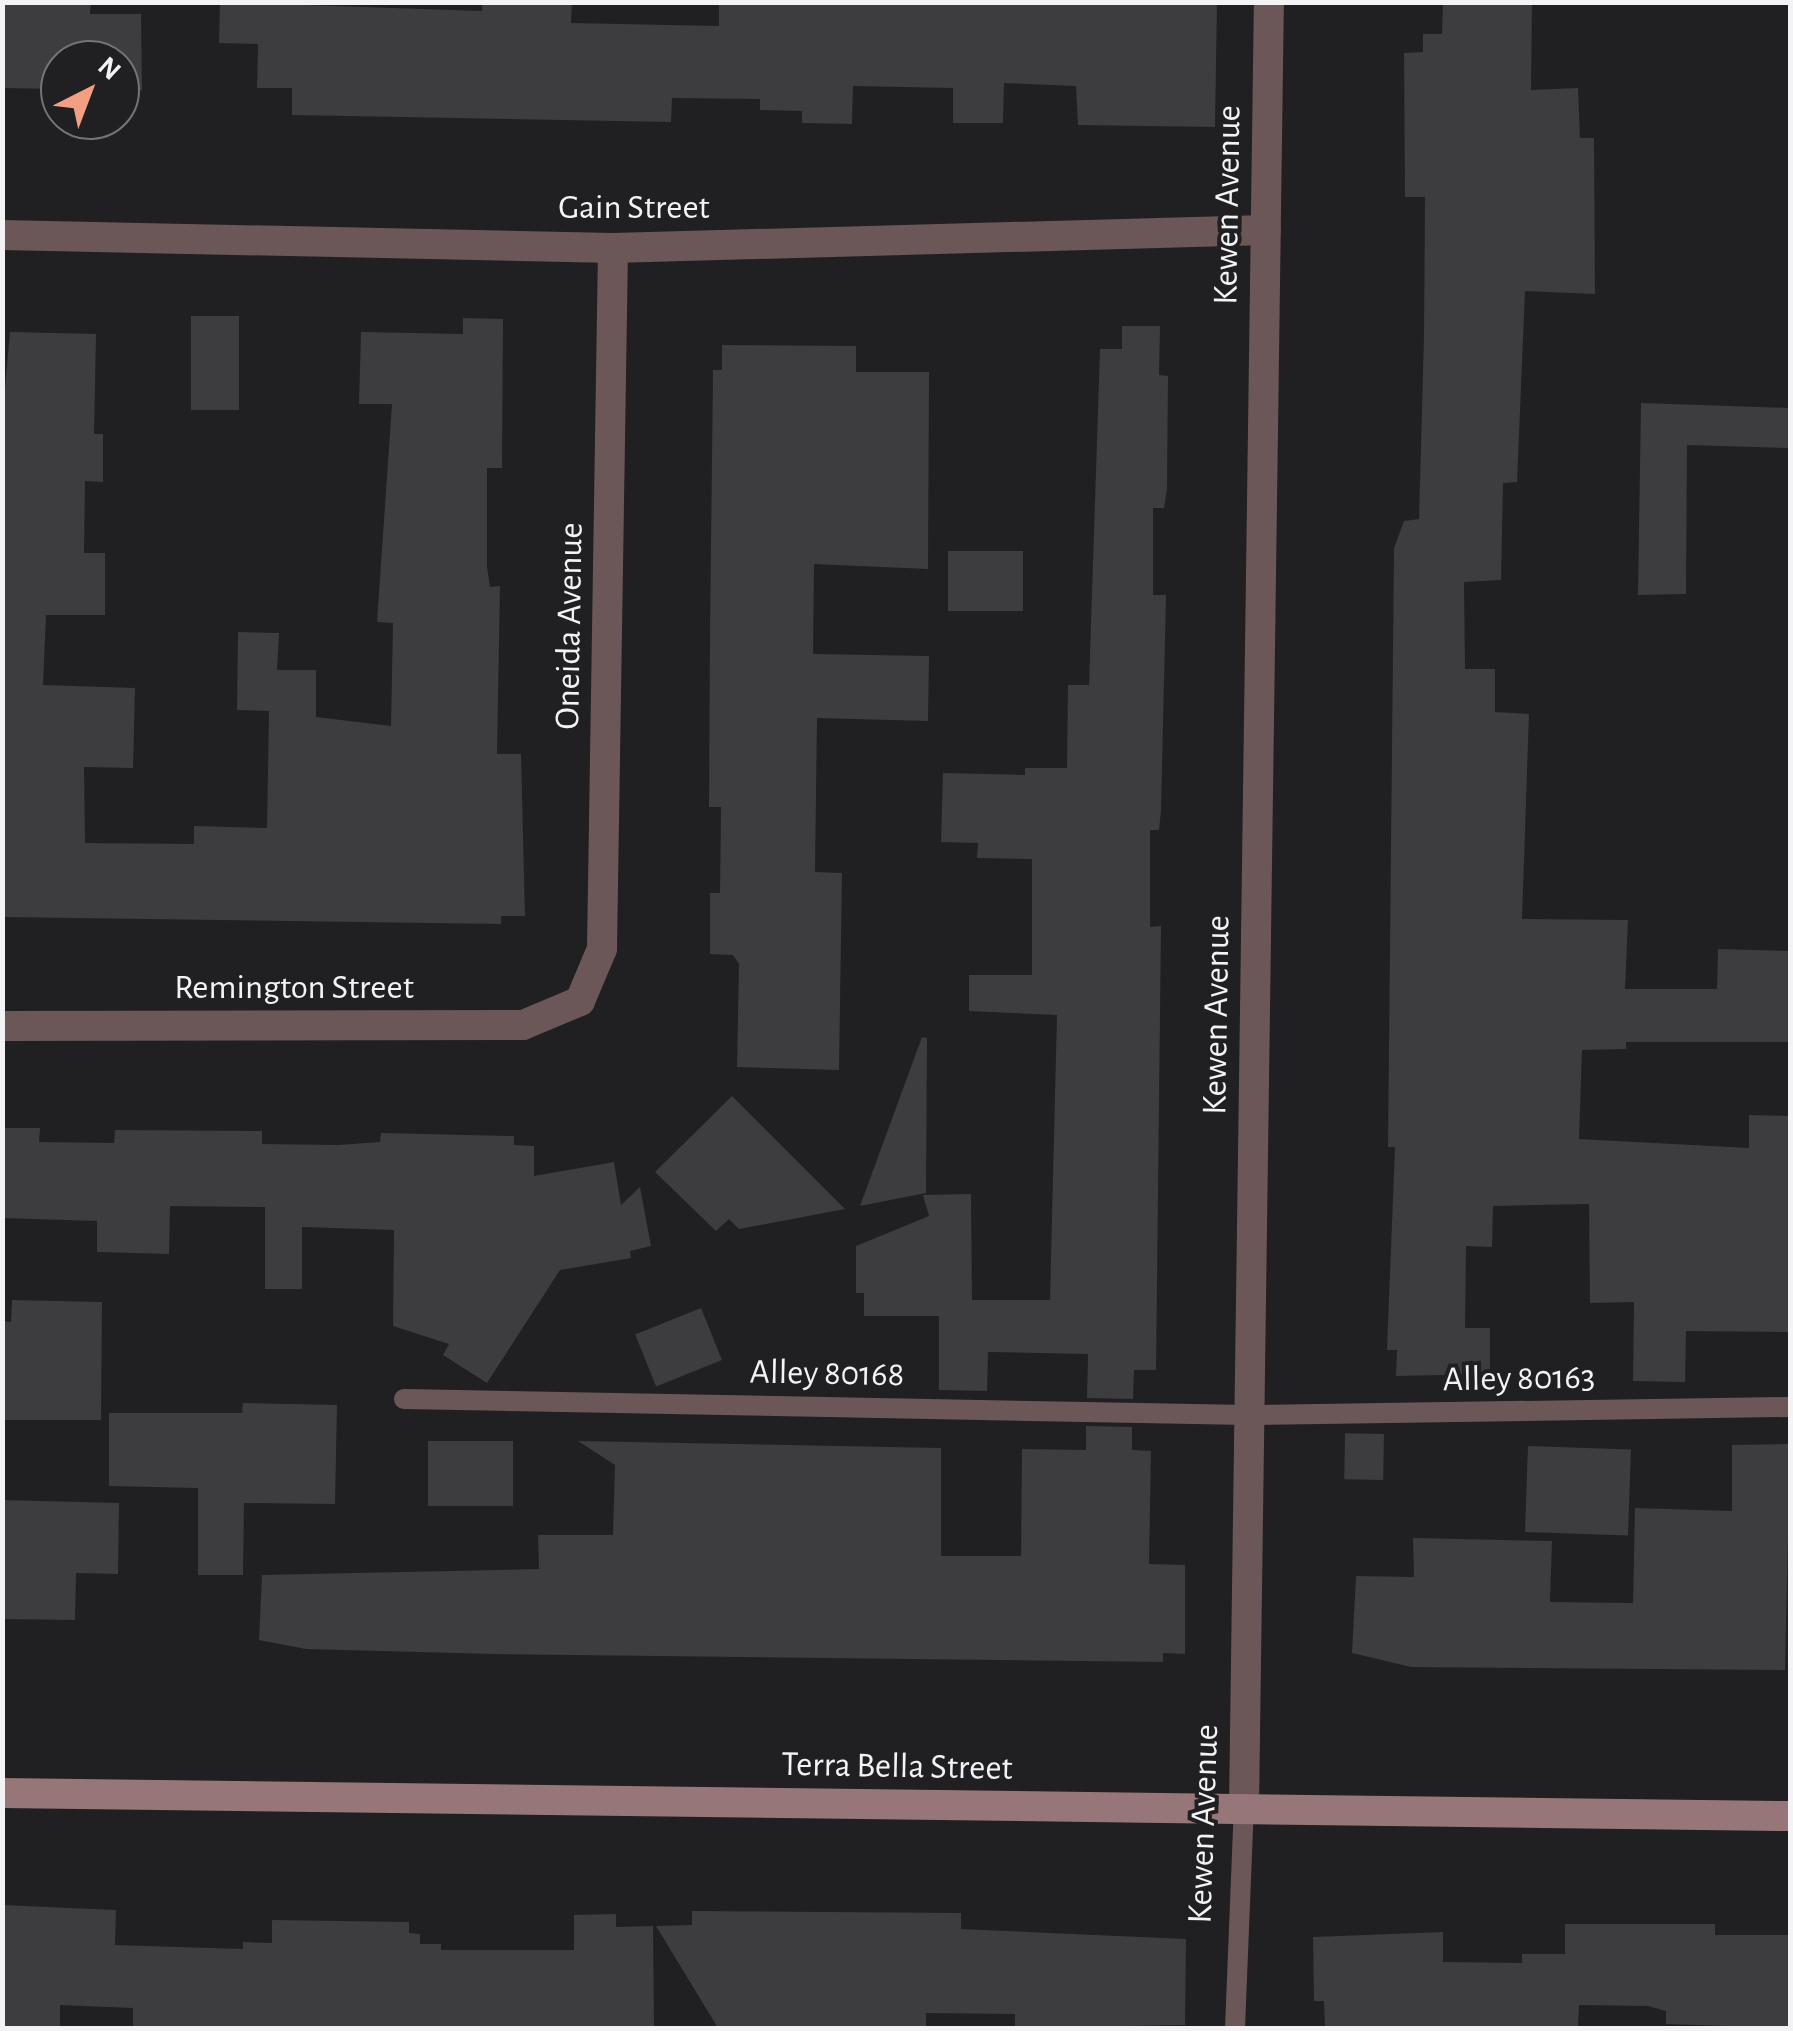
<!DOCTYPE html>
<html>
<head>
<meta charset="utf-8">
<style>
	body { margin:0 }
	#map { position:relative; width:1793px; height:2031px; overflow:hidden; background:#201f21; font-family:"Alegreya Sans",sans-serif }
	div>[style] { position:absolute }
	[style*='--x'] { left:calc(var(--x)*1px); top:calc(var(--y)*1px); width:calc(var(--w)*1px); rotate:calc(var(--a)*1deg) }
	.building>* { inset:0; background:#3d3c3e; transform-origin:0 0 }
	.lane>* { height:20px; margin:-10px; padding:0 10px; transform-origin:10px; border-radius:10px; background:#6b5758 }
	.street>* { height:30px; margin:-15px; padding:0 15px; transform-origin:15px; border-radius:15px; background:#6b5758 }
	.secondary>* { height:30px; margin:-15px; padding:0 15px; transform-origin:15px; border-radius:15px; background:#967679 }
	span { translate:-50% -50%; white-space:nowrap; text-align:center; line-height:1.15; -webkit-text-stroke:8px #201f21; paint-order:stroke }
	.street-label { font-size:35px; color:#f3f2f4 }
	.frame { position:absolute; inset:0; border:5px solid #f3f2f4; pointer-events:none }
	.north { position:absolute; left:40px; top:40px; width:100px; height:100px; box-sizing:border-box; background:#201f21; border:2px solid #747375; border-radius:50%; rotate:42deg; font-size:28px; font-weight:700; line-height:40px; text-align:center; color:#f3f2f4 }
	.north::after { content:''; display:block; margin:auto; width:35px; height:45px; background:#f39f84; clip-path:polygon(50% 0,100% 100%,50% 72%,0 100%) }
</style>
</head>
<body>
<div id="map">
	<div class="building">
		<i style="clip-path:polygon(2px 2px,91px 2px,90px 14px,141px 14px,142px 90px,120px 90px,120px 60px,60px 60px,60px 89px,2px 88px)"></i>
		<i style="clip-path:polygon(220px 2px,482px 11px,482px 2px,572px 2px,571px 23px,719px 26px,719px 2px,1217px 2px,1215px 127px,1078px 125px,1076px 86px,1004px 83px,1003px 123px,953px 123px,953px 88px,853px 86px,852px 124px,802px 123px,802px 111px,760px 110px,760px 99px,672px 98px,671px 122px,292px 115px,292px 88px,257px 88px,258px 44px,219px 43px)"></i>
		<i style="clip-path:polygon(1443px 2px,1532px 2px,1531px 90px,1578px 88px,1580px 138px,1594px 138px,1595px 294px,1525px 291px,1517px 482px,1503px 483px,1501px 580px,1464px 582px,1465px 669px,1495px 669px,1495px 712px,1529px 714px,1522px 919px,1628px 920px,1625px 989px,1717px 989px,1718px 949px,1790px 951px,1790px 1042px,1626px 1042px,1626px 1049px,1582px 1050px,1579px 1139px,1749px 1148px,1749px 1115px,1790px 1116px,1790px 1332px,1686px 1331px,1685px 1382px,1633px 1381px,1634px 1302px,1590px 1303px,1589px 1204px,1493px 1206px,1492px 1247px,1466px 1246px,1465px 1328px,1490px 1328px,1490px 1374px,1396px 1376px,1397px 1350px,1387px 1350px,1395px 1147px,1388px 1147px,1394px 548px,1404px 521px,1419px 519px,1424px 336px,1425px 197px,1405px 197px,1404px 53px,1423px 52px,1423px 34px,1442px 34px)"></i>
		<i style="left:191px;top:316px;width:48px;height:94px"></i>
		<i style="clip-path:polygon(463px 318px,503px 319px,502px 468px,487px 468px,487px 567px,490px 587px,500px 586px,497px 754px,521px 754px,525px 916px,501px 916px,501px 924px,2px 917px,2px 421px,10px 332px,96px 334px,94px 434px,103px 434px,103px 482px,85px 481px,84px 553px,105px 553px,105px 615px,46px 615px,43px 685px,135px 688px,133px 768px,84px 767px,85px 843px,194px 844px,194px 826px,267px 828px,269px 711px,237px 710px,238px 632px,279px 633px,277px 670px,316px 670px,316px 717px,391px 726px,393px 623px,377px 622px,392px 404px,359px 404px,361px 332px,463px 334px)"></i>
		<i style="clip-path:polygon(1122px 326px,1160px 326px,1159px 375px,1168px 376px,1167px 489px,1164px 508px,1153px 508px,1153px 595px,1166px 595px,1161px 811px,1159px 830px,1150px 830px,1150px 927px,1161px 926px,1156px 1370px,1134px 1370px,1133px 1399px,1087px 1398px,1088px 1354px,988px 1352px,987px 1391px,939px 1390px,939px 1316px,864px 1316px,864px 1293px,856px 1293px,856px 1246px,929px 1216px,923px 1195px,971px 1194px,972px 1300px,1050px 1300px,1057px 1015px,969px 1011px,969px 975px,1032px 975px,1032px 859px,977px 858px,978px 843px,941px 842px,943px 773px,1025px 775px,1025px 768px,1067px 768px,1068px 685px,1089px 685px,1100px 349px,1122px 349px)"></i>
		<i style="clip-path:polygon(722px 345px,856px 346px,856px 372px,929px 372px,928px 569px,814px 564px,813px 654px,929px 656px,928px 721px,817px 718px,815px 872px,842px 873px,839px 1070px,737px 1067px,739px 964px,733px 955px,710px 954px,710px 893px,720px 893px,721px 807px,709px 807px,710px 634px,713px 370px,722px 370px)"></i>
		<i style="clip-path:polygon(1641px 403px,1790px 408px,1790px 448px,1687px 445px,1686px 594px,1638px 595px)"></i>
		<i style="left:1023px;top:551px;width:60px;height:75px;rotate:90deg"></i>
		<i style="clip-path:polygon(922px 1037px,927px 1038px,926px 1193px,860px 1206px)"></i>
		<i style="clip-path:polygon(732px 1096px,845px 1209px,739px 1229px,729px 1219px,716px 1231px,655px 1172px)"></i>
		<i style="clip-path:polygon(2px 1128px,40px 1128px,39px 1142px,114px 1143px,115px 1130px,262px 1131px,262px 1144px,338px 1145px,380px 1142px,381px 1133px,514px 1136px,514px 1145px,534px 1146px,534px 1176px,614px 1162px,621px 1205px,640px 1187px,651px 1246px,630px 1251px,631px 1258px,560px 1270px,487px 1383px,443px 1355px,449px 1344px,393px 1326px,394px 1230px,302px 1227px,302px 1289px,265px 1289px,265px 1207px,170px 1206px,169px 1254px,97px 1252px,97px 1221px,2px 1218px)"></i>
		<i style="clip-path:polygon(12px 1300px,102px 1302px,101px 1420px,2px 1420px,2px 1321px,11px 1322px)"></i>
		<i style="left:701px;top:1308px;width:56px;height:71px;rotate:68deg"></i>
		<i style="clip-path:polygon(243px 1403px,337px 1405px,335px 1504px,244px 1503px,243px 1575px,198px 1575px,198px 1488px,109px 1486px,109px 1413px,242px 1413px)"></i>
		<i style="clip-path:polygon(1086px 1426px,1132px 1427px,1132px 1450px,1151px 1451px,1149px 1564px,1185px 1565px,1185px 1654px,1163px 1653px,1163px 1662px,493px 1654px,306px 1649px,259px 1640px,262px 1575px,539px 1569px,538px 1535px,613px 1535px,615px 1465px,578px 1441px,941px 1448px,941px 1556px,1021px 1556px,1022px 1449px,1086px 1450px)"></i>
		<i style="left:1384px;top:1434px;width:46px;height:39px;rotate:91deg"></i>
		<i style="left:428px;top:1441px;width:85px;height:65px"></i>
		<i style="clip-path:polygon(1790px 1444px,1785px 1670px,1411px 1667px,1352px 1653px,1356px 1576px,1414px 1577px,1413px 1538px,1552px 1541px,1550px 1602px,1633px 1603px,1635px 1508px,1732px 1511px,1732px 1445px)"></i>
		<i style="left:1528px;top:1446px;width:103px;height:86px;rotate:2deg"></i>
		<i style="clip-path:polygon(2px 1500px,119px 1503px,118px 1574px,76px 1573px,75px 1620px,2px 1619px)"></i>
		<i style="clip-path:polygon(2px 1905px,116px 1910px,115px 1945px,243px 1949px,243px 1942px,272px 1943px,272px 1920px,409px 1922px,409px 1933px,420px 1934px,420px 1944px,441px 1944px,441px 1950px,574px 1950px,574px 1915px,616px 1914px,616px 1927px,653px 1926px,654px 2028px,133px 2028px,133px 2008px,60px 2005px,60px 2028px,2px 2028px)"></i>
		<i style="clip-path:polygon(692px 1911px,961px 1913px,961px 1929px,1186px 1939px,1185px 2025px,1015px 2028px,1015px 2014px,926px 2013px,926px 2028px,718px 2028px,656px 1926px,692px 1925px)"></i>
		<i style="clip-path:polygon(1565px 1924px,1715px 1924px,1715px 1935px,1790px 1935px,1790px 2028px,1666px 2024px,1666px 2011px,1648px 2006px,1579px 2005px,1578px 2027px,1325px 2028px,1324px 2001px,1314px 2001px,1313px 1937px,1443px 1932px,1443px 1962px,1522px 1963px,1522px 1954px,1565px 1954px)"></i>
	</div>
	<div class="lane">
		<i style="--x:404;--y:1399;--w:844;--a:1.09"></i>
		<i style="--x:1248;--y:1415;--w:542;--a:-0.85"></i>
		<i style="--x:1235;--y:2028;--w:221;--a:-87.7"></i>
	</div>
	<div class="street">
		<i style="--x:2;--y:235;--w:611;--a:1.22"></i>
		<i style="--x:613;--y:248;--w:653;--a:-1.58"></i>
		<i style="--x:2;--y:1026;--w:521;--a:-0.11"></i>
		<i style="--x:523;--y:1025;--w:62;--a:-22.8"></i>
		<i style="--x:580;--y:1001;--w:56;--a:-67.1"></i>
		<i style="--x:602;--y:949;--w:701;--a:-89.1"></i>
		<i style="--x:1244;--y:1807;--w:1805;--a:-89.21"></i>
	</div>
	<div class="secondary">
		<i style="--x:2;--y:1793;--w:1788;--a:0.74"></i>
	</div>
	<div class="street-label">
		<span style="left:1228px;top:205px;rotate:-89deg">Kewen Avenue</span>
		<span style="left:634px;top:208px">Gain Street</span>
		<span style="left:570px;top:626px;rotate:-89deg">Oneida Avenue</span>
		<span style="left:294px;top:988px">Remington Street</span>
		<span style="left:1217px;top:1015px;rotate:-89deg">Kewen Avenue</span>
		<span style="left:827px;top:1374px;rotate:1deg">Alley 80168</span>
		<span style="left:1519px;top:1379px;rotate:-1deg">Alley 80163</span>
		<span style="left:897px;top:1767px;rotate:1deg">Terra Bella Street</span>
		<span style="left:1204px;top:1824px;rotate:-88deg">Kewen Avenue</span>
	</div>
	<div class="frame"></div>
	<div class="north">N</div>
</div>
</body>
</html>
